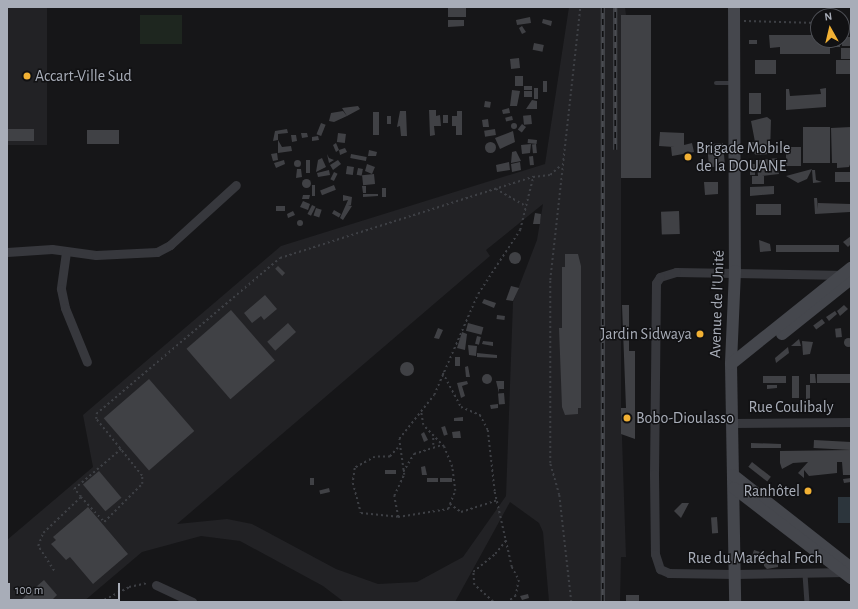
<!DOCTYPE html>
<html>
<head>
<meta charset="utf-8">
<style>
	body { margin:0 }
	#map { position:relative; width:858px; height:609px; overflow:hidden; background:#161618; font-family:"Alegreya Sans",sans-serif }
	div>[style] { position:absolute }
	[style*='--x'] { left:calc(var(--x)*1px); top:calc(var(--y)*1px); width:calc(var(--w)*1px); rotate:calc(var(--a)*1deg) }
	.built>* { inset:0; background:#222225; transform-origin:0 0 }
	.green>* { inset:0; background:#1e261f; transform-origin:0 0 }
	.water>* { inset:0; background:#2c353c; transform-origin:0 0 }
	.building>* { inset:0; background:#404145; transform-origin:0 0 }
	.round { border-radius:50% }
	.path>* { height:1.5px; margin-top:-0.75px; transform-origin:0; background:repeating-linear-gradient(90deg,#3d3f44 0 2px,transparent 0 5px) }
	.lane>* { height:4.5px; margin:-2.25px; padding:0 2.25px; transform-origin:2.25px; border-radius:2.25px; background:#37383d }
	.street>* { height:9px; margin:-4.5px; padding:0 4.5px; transform-origin:4.5px; border-radius:4.5px; background:#37383d }
	.secondary>* { height:12px; margin:-6px; padding:0 6px; transform-origin:6px; border-radius:6px; background:#45474d }
	.rail>* { height:3.5px; margin-top:-1.75px; transform-origin:0; background:repeating-linear-gradient(90deg,#111113 0 6px,#4a4c52 0 12px); box-sizing:border-box; border-block:1px solid #4a4c52 }
	.dots>* { width:11px; height:11px; translate:-50% -50%; box-sizing:border-box; border:2px solid #111113; border-radius:50% }
	span { translate:-50% -50%; white-space:nowrap; text-align:center; line-height:1.15; -webkit-text-stroke:3px #111113; paint-order:stroke }
	.poi-label { font-size:16px; color:#a8adb8 }
	.left { translate:0 -50%; text-align:left }
	.right { translate:-100% -50%; text-align:right }
	.street-label { font-size:16px; color:#a8adb8 }
	.frame { position:absolute; inset:0; border:8px solid #a8adb8; pointer-events:none }
	.north { position:absolute; left:810px; top:8px; width:40px; height:40px; box-sizing:border-box; background:#111113; border:1px solid #4d4f55; border-radius:50%; rotate:352deg; font-size:11px; font-weight:700; line-height:16px; text-align:center; color:#a8adb8 }
	.north::after { content:''; display:block; margin:auto; width:14px; height:18px; background:#f2b134; clip-path:polygon(50% 0,100% 100%,50% 72%,0 100%) }
	.scale { position:absolute; left:8px; top:583px; width:112px; height:18px; box-sizing:border-box; border:2px solid #a8adb8; border-top:0; padding-left:5px; font-size:12px; line-height:14px; white-space:nowrap; color:#a8adb8; -webkit-text-stroke:3px #111113; paint-order:stroke }
</style>
</head>
<body>
<div id="map">
	<div class="built">
		<i style="left:7px;top:7px;width:40px;height:138px"></i>
		<i style="clip-path:polygon(evenodd,569px 7px,625px 7px,626px 15px,621px 16px,621px 408px,626px 557px,621px 557px,620px 602px,549px 602px,543px 532px,539px 523px,510px 502px,455px 602px,344px 602px,323px 586px,240px 541px,201px 536px,142px 552px,83px 602px,7px 602px,7px 540px,93px 467px,83px 415px,281px 246px,545px 164px,569px 7px,543px 204px,537px 240px,513px 302px,506px 496px,463px 557px,417px 582px,378px 584px,336px 569px,252px 524px,227px 519px,177px 524px,490px 256px,486px 250px,543px 204px)"></i>
	</div>
	<div class="green">
		<i style="left:140px;top:15px;width:42px;height:29px"></i>
	</div>
	<div class="water">
		<i style="left:838px;top:497px;width:12px;height:26px"></i>
	</div>
	<div class="building">
		<i style="left:448px;top:7px;width:18px;height:10px"></i>
		<i style="left:621px;top:15px;width:30px;height:163px"></i>
		<i style="clip-path:polygon(530px 17px,531px 23px,517px 25px,516px 20px)"></i>
		<i style="clip-path:polygon(543px 19px,552px 21px,551px 26px,542px 23px)"></i>
		<i style="clip-path:polygon(448px 20px,464px 20px,464px 26px,448px 27px)"></i>
		<i style="clip-path:polygon(522px 26px,526px 32px,522px 34px,519px 28px)"></i>
		<i style="clip-path:polygon(769px 35px,818px 35px,818px 40px,840px 40px,840px 47px,830px 47px,830px 54px,780px 54px,780px 47px,770px 48px)"></i>
		<i style="left:842px;top:37px;width:9px;height:9px"></i>
		<i style="left:757px;top:40px;width:4px;height:8px;rotate:90deg"></i>
		<i style="left:534px;top:43px;width:10px;height:7px;rotate:11deg"></i>
		<i style="left:841px;top:48px;width:10px;height:11px"></i>
		<i style="left:519px;top:58px;width:10px;height:9px;rotate:84deg"></i>
		<i style="left:776px;top:60px;width:14px;height:21px;rotate:90deg"></i>
		<i style="left:851px;top:60px;width:14px;height:15px;rotate:90deg"></i>
		<i style="left:515px;top:76px;width:8px;height:10px"></i>
		<i style="left:543px;top:81px;width:4px;height:11px"></i>
		<i style="left:524px;top:86px;width:8px;height:4px"></i>
		<i style="left:538px;top:88px;width:11px;height:4px;rotate:90deg"></i>
		<i style="clip-path:polygon(826px 88px,826px 107px,786px 110px,786px 89px,789px 89px,790px 96px,821px 94px,820px 89px)"></i>
		<i style="clip-path:polygon(512px 90px,520px 91px,517px 106px,510px 106px)"></i>
		<i style="left:524px;top:91px;width:8px;height:6px"></i>
		<i style="left:749px;top:93px;width:12px;height:21px"></i>
		<i style="clip-path:polygon(532px 100px,537px 101px,537px 109px,526px 109px)"></i>
		<i style="left:485px;top:101px;width:6px;height:6px;rotate:9deg"></i>
		<i style="clip-path:polygon(358px 106px,360px 109px,347px 116px,334px 122px,329px 121px,331px 113px,343px 111px,347px 116px,342px 108px)"></i>
		<i style="clip-path:polygon(509px 108px,510px 113px,503px 114px,502px 110px)"></i>
		<i style="clip-path:polygon(429px 110px,436px 110px,436px 116px,440px 115px,441px 126px,434px 126px,435px 135px,430px 136px)"></i>
		<i style="clip-path:polygon(400px 111px,406px 111px,407px 136px,401px 136px,400px 126px,397px 127px)"></i>
		<i style="clip-path:polygon(457px 111px,462px 111px,462px 135px,456px 135px,456px 126px,452px 126px,452px 116px,457px 116px)"></i>
		<i style="left:373px;top:112px;width:6px;height:23px"></i>
		<i style="left:448px;top:115px;width:8px;height:5px;rotate:90deg"></i>
		<i style="left:531px;top:115px;width:9px;height:8px;rotate:84deg"></i>
		<i style="left:387px;top:116px;width:4px;height:8px"></i>
		<i style="left:512px;top:116px;width:4px;height:7px;rotate:76deg"></i>
		<i style="clip-path:polygon(767px 117px,771px 120px,770px 154px,756px 155px,752px 151px,752px 142px,755px 142px,751px 121px)"></i>
		<i style="clip-path:polygon(488px 119px,489px 127px,483px 127px,482px 120px)"></i>
		<i class="round" style="left:511px;top:123px;width:6px;height:6px"></i>
		<i style="left:321px;top:123px;width:5px;height:12px;rotate:22deg"></i>
		<i style="left:522px;top:124px;width:5px;height:7px;rotate:37deg"></i>
		<i style="left:803px;top:127px;width:27px;height:36px"></i>
		<i style="clip-path:polygon(851px 127px,851px 162px,849px 167px,837px 168px,837px 163px,832px 163px,831px 128px)"></i>
		<i style="left:7px;top:129px;width:27px;height:12px"></i>
		<i style="clip-path:polygon(287px 129px,288px 133px,278px 134px,278px 140px,273px 141px,275px 131px)"></i>
		<i style="left:495px;top:129px;width:6px;height:11px;rotate:81deg"></i>
		<i style="left:87px;top:130px;width:32px;height:14px"></i>
		<i style="clip-path:polygon(513px 131px,515px 142px,500px 149px,495px 138px)"></i>
		<i style="clip-path:polygon(660px 132px,684px 133px,684px 145px,692px 143px,694px 152px,672px 156px,671px 147px,674px 147px,659px 146px)"></i>
		<i style="clip-path:polygon(301px 133px,307px 133px,308px 137px,302px 138px)"></i>
		<i style="left:338px;top:133px;width:8px;height:9px;rotate:7deg"></i>
		<i style="clip-path:polygon(291px 135px,296px 135px,297px 141px,292px 142px)"></i>
		<i style="clip-path:polygon(318px 136px,319px 140px,312px 141px,312px 137px)"></i>
		<i style="left:528px;top:139px;width:9px;height:4px;rotate:6deg"></i>
		<i style="clip-path:polygon(278px 140px,282px 147px,291px 146px,292px 151px,278px 153px)"></i>
		<i class="round" style="left:484.5px;top:141.5px;width:11px;height:11px"></i>
		<i style="clip-path:polygon(336px 143px,339px 150px,336px 152px,333px 145px)"></i>
		<i style="left:723px;top:143px;width:23px;height:16px;rotate:85deg"></i>
		<i style="clip-path:polygon(531px 144px,530px 153px,522px 154px,521px 145px)"></i>
		<i style="left:536px;top:144px;width:9px;height:4px;rotate:84deg"></i>
		<i style="left:786px;top:147px;width:15px;height:19px"></i>
		<i style="clip-path:polygon(345px 148px,347px 152px,340px 155px,339px 150px)"></i>
		<i style="clip-path:polygon(369px 150px,377px 152px,376px 156px,368px 156px)"></i>
		<i style="clip-path:polygon(516px 151px,521px 161px,511px 163px,512px 152px)"></i>
		<i style="clip-path:polygon(277px 153px,278px 160px,273px 161px,271px 154px)"></i>
		<i style="clip-path:polygon(327px 154px,329px 158px,334px 160px,329px 163px)"></i>
		<i style="left:351px;top:154px;width:16px;height:4px;rotate:11deg"></i>
		<i style="left:533px;top:156px;width:9px;height:4px;rotate:84deg"></i>
		<i style="clip-path:polygon(322px 158px,326px 167px,316px 172px,318px 160px)"></i>
		<i style="left:777px;top:158px;width:16px;height:21px;rotate:83deg"></i>
		<i class="round" style="left:293.5px;top:159.5px;width:7px;height:7px"></i>
		<i style="clip-path:polygon(284px 160px,285px 164px,276px 168px,274px 163px)"></i>
		<i style="left:306px;top:160px;width:4px;height:13px"></i>
		<i style="clip-path:polygon(338px 160px,341px 164px,333px 170px,330px 165px)"></i>
		<i style="clip-path:polygon(509px 162px,510px 170px,497px 172px,496px 165px)"></i>
		<i style="clip-path:polygon(520px 162px,521px 170px,512px 172px,511px 164px)"></i>
		<i style="clip-path:polygon(367px 164px,375px 167px,372px 174px,365px 171px)"></i>
		<i style="left:750px;top:164px;width:5px;height:11px"></i>
		<i style="left:347px;top:166px;width:7px;height:8px;rotate:8deg"></i>
		<i style="left:358px;top:168px;width:5px;height:7px;rotate:11deg"></i>
		<i style="clip-path:polygon(297px 169px,301px 169px,302px 177px,296px 178px)"></i>
		<i style="clip-path:polygon(812px 169px,807px 179px,798px 183px,786px 176px)"></i>
		<i style="clip-path:polygon(329px 170px,330px 175px,318px 177px,317px 173px)"></i>
		<i style="clip-path:polygon(812px 170px,815px 170px,816px 180px,822px 182px,813px 183px)"></i>
		<i style="left:334px;top:172px;width:4px;height:8px;rotate:27deg"></i>
		<i style="left:835px;top:172px;width:16px;height:10px"></i>
		<i style="left:374px;top:174px;width:10px;height:12px;rotate:84deg"></i>
		<i style="left:764px;top:176px;width:8px;height:12px;rotate:90deg"></i>
		<i class="round" style="left:301.5px;top:178.5px;width:9px;height:9px"></i>
		<i style="clip-path:polygon(704px 182px,718px 182px,718px 194px,705px 195px)"></i>
		<i style="left:312px;top:185px;width:3px;height:11px"></i>
		<i style="left:334px;top:185px;width:5px;height:15px;rotate:68deg"></i>
		<i style="clip-path:polygon(362px 186px,366px 186px,366px 193px,363px 193px)"></i>
		<i style="clip-path:polygon(774px 186px,774px 194px,750px 196px,750px 187px)"></i>
		<i style="left:386px;top:188px;width:9px;height:4px;rotate:90deg"></i>
		<i style="clip-path:polygon(363px 194px,378px 194px,378px 196px,363px 197px)"></i>
		<i style="clip-path:polygon(303px 195px,310px 195px,309px 199px,302px 199px)"></i>
		<i style="clip-path:polygon(343px 195px,352px 197px,351px 205px,348px 205px,352px 206px,343px 220px,340px 218px,348px 200px,343px 201px)"></i>
		<i style="clip-path:polygon(814px 198px,817px 198px,818px 209px,818px 203px,850px 204px,851px 198px,850px 212px,815px 214px)"></i>
		<i style="clip-path:polygon(303px 201px,310px 204px,308px 210px,300px 207px)"></i>
		<i style="left:781px;top:204px;width:11px;height:25px;rotate:90deg"></i>
		<i style="left:312px;top:205px;width:4px;height:10px;rotate:27deg"></i>
		<i style="left:276px;top:206px;width:9px;height:5px"></i>
		<i style="left:316px;top:208px;width:6px;height:8px;rotate:18deg"></i>
		<i style="left:334px;top:210px;width:8px;height:4px;rotate:30deg"></i>
		<i style="clip-path:polygon(293px 211px,295px 215px,288px 218px,287px 214px)"></i>
		<i style="left:679px;top:211px;width:23px;height:18px;rotate:88deg"></i>
		<i style="clip-path:polygon(535px 213px,541px 214px,540px 224px,533px 224px)"></i>
		<i class="round" style="left:297px;top:220px;width:6px;height:6px"></i>
		<i style="clip-path:polygon(851px 236px,851px 244px,848px 247px,843px 242px)"></i>
		<i style="clip-path:polygon(759px 240px,770px 244px,771px 251px,760px 252px)"></i>
		<i style="left:839px;top:245px;width:7px;height:63px;rotate:90deg"></i>
		<i class="round" style="left:509px;top:252px;width:12px;height:12px"></i>
		<i style="clip-path:polygon(565px 254px,578px 254px,581px 266px,581px 408px,578px 408px,578px 414px,565px 415px,562px 407px,559px 328px,562px 328px,562px 267px,565px 267px)"></i>
		<i style="left:278px;top:266px;width:10px;height:4px;rotate:45deg"></i>
		<i style="clip-path:polygon(511px 286px,519px 288px,513px 301px,506px 300px)"></i>
		<i style="clip-path:polygon(265px 295px,277px 309px,264px 320px,261px 316px,252px 323px,244px 313px)"></i>
		<i style="clip-path:polygon(484px 299px,496px 303px,494px 308px,482px 303px)"></i>
		<i style="clip-path:polygon(622px 305px,629px 305px,629px 351px,635px 351px,635px 439px,621px 434px,621px 408px,626px 408px)"></i>
		<i style="clip-path:polygon(844px 305px,848px 309px,840px 316px,837px 311px)"></i>
		<i style="left:231px;top:310px;width:67px;height:59px;rotate:49deg"></i>
		<i style="clip-path:polygon(835px 311px,837px 314px,829px 321px,826px 317px)"></i>
		<i style="left:497px;top:315px;width:8px;height:4px;rotate:7deg"></i>
		<i style="left:822px;top:319px;width:5px;height:11px;rotate:53deg"></i>
		<i style="left:288px;top:323px;width:12px;height:28px;rotate:48deg"></i>
		<i style="left:468px;top:323px;width:16px;height:8px;rotate:15deg"></i>
		<i style="clip-path:polygon(438px 328px,443px 330px,439px 339px,434px 338px)"></i>
		<i style="left:841px;top:328px;width:9px;height:6px;rotate:84deg"></i>
		<i style="clip-path:polygon(462px 332px,467px 334px,465px 350px,457px 348px)"></i>
		<i style="left:477px;top:336px;width:4px;height:8px;rotate:14deg"></i>
		<i class="round" style="left:843.5px;top:337.5px;width:9px;height:9px"></i>
		<i style="clip-path:polygon(799px 339px,801px 346px,791px 346px)"></i>
		<i style="clip-path:polygon(483px 341px,493px 342px,493px 346px,482px 344px)"></i>
		<i style="clip-path:polygon(802px 341px,813px 342px,810px 354px,803px 355px)"></i>
		<i style="clip-path:polygon(468px 345px,477px 346px,476px 356px,469px 355px)"></i>
		<i style="clip-path:polygon(788px 347px,789px 353px,776px 363px,775px 358px)"></i>
		<i style="clip-path:polygon(477px 353px,497px 355px,497px 358px,477px 357px)"></i>
		<i style="left:455px;top:357px;width:5px;height:9px"></i>
		<i class="round" style="left:400px;top:362px;width:14px;height:14px"></i>
		<i style="clip-path:polygon(468px 366px,470px 377px,466px 377px,465px 367px)"></i>
		<i class="round" style="left:482px;top:374px;width:10px;height:10px"></i>
		<i style="clip-path:polygon(810px 374px,815px 374px,816px 383px,810px 383px)"></i>
		<i style="left:850px;top:374px;width:9px;height:33px;rotate:90deg"></i>
		<i style="left:763px;top:376px;width:23px;height:7px"></i>
		<i style="left:792px;top:376px;width:7px;height:22px"></i>
		<i style="left:149px;top:379px;width:69px;height:60px;rotate:49deg"></i>
		<i style="clip-path:polygon(467px 381px,468px 384px,462px 386px,465px 396px,461px 398px,457px 383px)"></i>
		<i style="clip-path:polygon(496px 381px,504px 381px,504px 389px,499px 389px,499px 393px)"></i>
		<i style="clip-path:polygon(767px 385px,777px 385px,777px 388px,767px 389px)"></i>
		<i style="left:806px;top:385px;width:4px;height:14px"></i>
		<i style="left:504px;top:393px;width:11px;height:6px;rotate:85deg"></i>
		<i style="clip-path:polygon(498px 404px,498px 408px,491px 409px,490px 405px)"></i>
		<i style="clip-path:polygon(463px 417px,463px 421px,454px 421px,454px 418px)"></i>
		<i style="left:445px;top:426px;width:9px;height:4px;rotate:72deg"></i>
		<i style="clip-path:polygon(460px 431px,461px 438px,453px 438px,452px 432px)"></i>
		<i style="clip-path:polygon(424px 432px,428px 440px,424px 442px,421px 434px)"></i>
		<i style="left:814px;top:440px;width:37px;height:8px;rotate:3deg"></i>
		<i style="clip-path:polygon(751px 443px,781px 444px,781px 448px,751px 448px)"></i>
		<i style="clip-path:polygon(851px 450px,851px 475px,843px 475px,842px 462px,837px 462px,837px 473px,809px 476px,804px 470px,804px 478px,798px 473px,808px 462px,793px 463px,782px 469px,780px 463px,780px 451px)"></i>
		<i style="left:752px;top:462px;width:24px;height:6px;rotate:38deg"></i>
		<i style="clip-path:polygon(425px 466px,427px 475px,422px 475px,421px 467px)"></i>
		<i style="left:396px;top:470px;width:4px;height:11px;rotate:90deg"></i>
		<i style="left:99px;top:471px;width:35px;height:21px;rotate:50deg"></i>
		<i style="left:310px;top:478px;width:4px;height:7px"></i>
		<i style="left:438px;top:478px;width:4px;height:11px;rotate:90deg"></i>
		<i style="left:440px;top:478px;width:12px;height:4px"></i>
		<i style="clip-path:polygon(851px 478px,851px 482px,844px 483px,843px 479px)"></i>
		<i style="left:329px;top:488px;width:4px;height:10px;rotate:76deg"></i>
		<i style="clip-path:polygon(682px 503px,689px 503px,681px 518px,674px 511px)"></i>
		<i style="clip-path:polygon(88px 507px,128px 554px,93px 584px,70px 557px,66px 560px,51px 544px,56px 540px,53px 537px)"></i>
		<i style="left:717px;top:517px;width:16px;height:6px;rotate:86deg"></i>
		<i style="clip-path:polygon(754px 550px,760px 552px,763px 559px,752px 556px)"></i>
		<i style="clip-path:polygon(778px 558px,778px 567px,767px 569px,764px 566px,764px 559px)"></i>
		<i style="clip-path:polygon(44px 580px,57px 595px,50px 602px,24px 602px,22px 599px)"></i>
		<i style="clip-path:polygon(528px 594px,529px 598px,522px 600px,520px 596px)"></i>
		<i style="left:626px;top:595px;width:13px;height:7px"></i>
	</div>
	<div class="path">
		<i style="--x:744;--y:21;--w:74;--a:1.5"></i>
		<i style="--x:842;--y:23;--w:9;--a:0"></i>
		<i style="--x:496;--y:189;--w:32;--a:30"></i>
		<i style="--x:443;--y:373;--w:38;--a:62"></i>
		<i style="--x:461;--y:407;--w:21;--a:23"></i>
		<i style="--x:480;--y:415;--w:17;--a:62"></i>
		<i style="--x:488;--y:430;--w:62;--a:83.6"></i>
		<i style="--x:495;--y:492;--w:77;--a:77.2"></i>
		<i style="--x:512;--y:567;--w:15;--a:62"></i>
		<i style="--x:519;--y:580;--w:16;--a:101"></i>
		<i style="--x:516;--y:596;--w:10;--a:143"></i>
		<i style="--x:433;--y:445;--w:10;--a:-90"></i>
		<i style="--x:398;--y:448;--w:12;--a:132"></i>
		<i style="--x:390;--y:457;--w:15;--a:180"></i>
		<i style="--x:375;--y:457;--w:23;--a:151"></i>
		<i style="--x:355;--y:468;--w:15;--a:98"></i>
		<i style="--x:353;--y:483;--w:31;--a:75"></i>
		<i style="--x:361;--y:513;--w:37;--a:6"></i>
		<i style="--x:398;--y:517;--w:51;--a:-9.1"></i>
		<i style="--x:448;--y:509;--w:19;--a:-69"></i>
		<i style="--x:455;--y:491;--w:24;--a:-97"></i>
		<i style="--x:452;--y:467;--w:22;--a:-112"></i>
		<i style="--x:444;--y:447;--w:30;--a:-134"></i>
		<i style="--x:423;--y:425;--w:12;--a:-99"></i>
		<i style="--x:403;--y:472;--w:21;--a:-59"></i>
		<i style="--x:414;--y:454;--w:28;--a:-18"></i>
		<i style="--x:81;--y:497;--w:11;--a:-131"></i>
		<i style="--x:74;--y:489;--w:62;--a:-40.4"></i>
		<i style="--x:450;--y:504;--w:14;--a:36"></i>
		<i style="--x:461;--y:512;--w:38;--a:-18"></i>
		<i style="--x:398;--y:517;--w:21;--a:-101"></i>
		<i style="--x:394;--y:496;--w:23;--a:-65"></i>
		<i style="--x:404;--y:475;--w:36;--a:-98"></i>
		<i style="--x:399;--y:439;--w:56;--a:-51.5"></i>
		<i style="--x:434;--y:395;--w:110;--a:-66.5"></i>
		<i style="--x:478;--y:294;--w:77;--a:-56.7"></i>
		<i style="--x:520;--y:230;--w:55;--a:-76.2"></i>
		<i style="--x:54;--y:571;--w:30;--a:-123"></i>
		<i style="--x:38;--y:546;--w:14;--a:-69"></i>
		<i style="--x:43;--y:533;--w:52;--a:-43.5"></i>
		<i style="--x:81;--y:497;--w:34;--a:47"></i>
		<i style="--x:104;--y:522;--w:54;--a:-45"></i>
		<i style="--x:142;--y:484;--w:8;--a:-90"></i>
		<i style="--x:142;--y:476;--w:73;--a:-128.9"></i>
		<i style="--x:96;--y:419;--w:5;--a:-90"></i>
		<i style="--x:96;--y:414;--w:241;--a:-40.3"></i>
		<i style="--x:280;--y:258;--w:266;--a:-17.8"></i>
		<i style="--x:533;--y:177;--w:17;--a:-7"></i>
		<i style="--x:550;--y:175;--w:15;--a:-42"></i>
		<i style="--x:100;--y:602;--w:33;--a:-27"></i>
		<i style="--x:129;--y:587;--w:19;--a:-12"></i>
		<i style="--x:493;--y:602;--w:25;--a:-138"></i>
		<i style="--x:474;--y:585;--w:13;--a:-94"></i>
		<i style="--x:473;--y:572;--w:28;--a:-39"></i>
		<i style="--x:495;--y:554;--w:19;--a:-51"></i>
		<i style="--x:571;--y:602;--w:108;--a:-96.4"></i>
		<i style="--x:559;--y:495;--w:33;--a:-106"></i>
		<i style="--x:550;--y:463;--w:183;--a:-90"></i>
		<i style="--x:550;--y:280;--w:275;--a:-83.7"></i>
	</div>
	<div class="lane">
		<i style="--x:716;--y:83;--w:18;--a:0"></i>
		<i style="--x:805;--y:574;--w:28;--a:86"></i>
	</div>
	<div class="street">
		<i style="--x:7;--y:252;--w:45;--a:-3.8"></i>
		<i style="--x:52;--y:249;--w:44;--a:7.8"></i>
		<i style="--x:96;--y:255;--w:61;--a:-2.8"></i>
		<i style="--x:157;--y:252;--w:15;--a:-28"></i>
		<i style="--x:170;--y:245;--w:89;--a:-42.3"></i>
		<i style="--x:66;--y:252;--w:37;--a:98"></i>
		<i style="--x:61;--y:289;--w:19;--a:78"></i>
		<i style="--x:65;--y:308;--w:58;--a:67.8"></i>
		<i style="--x:846;--y:275;--w:170;--a:-179"></i>
		<i style="--x:676;--y:272;--w:17;--a:163"></i>
		<i style="--x:660;--y:277;--w:7;--a:124"></i>
		<i style="--x:656;--y:283;--w:191;--a:90.6"></i>
		<i style="--x:654;--y:474;--w:80;--a:89.3"></i>
		<i style="--x:655;--y:554;--w:16;--a:72"></i>
		<i style="--x:660;--y:569;--w:10;--a:24"></i>
		<i style="--x:669;--y:573;--w:66;--a:0.9"></i>
		<i style="--x:735;--y:574;--w:111;--a:-1"></i>
		<i style="--x:732;--y:423;--w:119;--a:-0.5"></i>
		<i style="--x:156;--y:585;--w:40;--a:25"></i>
	</div>
	<div class="secondary">
		<i style="--x:734;--y:7;--w:264;--a:89.8"></i>
		<i style="--x:735;--y:271;--w:93;--a:92.5"></i>
		<i style="--x:731;--y:364;--w:238;--a:89"></i>
		<i style="--x:782;--y:334;--w:88;--a:-38.6"></i>
		<i style="--x:731;--y:364;--w:154;--a:-38.7"></i>
		<i style="--x:733;--y:475;--w:150;--a:38.2"></i>
		<i style="--x:734;--y:488;--w:148;--a:37.6"></i>
	</div>
	<div class="rail">
		<i style="--x:603;--y:7;--w:595;--a:90"></i>
		<i style="--x:615;--y:150;--w:143;--a:-90"></i>
	</div>
	<div class="dots">
		<i style="left:27px;top:76px;background:#f2b134"></i>
		<i style="left:688px;top:157px;background:#f2b134"></i>
		<i style="left:700px;top:334px;background:#f2b134"></i>
		<i style="left:627px;top:418px;background:#f2b134"></i>
		<i style="left:808px;top:491px;background:#f2b134"></i>
	</div>
	<div class="poi-label">
		<span class="left" style="left:35px;top:76px">Accart-Ville Sud</span>
		<span class="left" style="left:696px;top:157px">Brigade Mobile<br>de la DOUANE</span>
		<span class="right" style="left:692px;top:334px">Jardin Sidwaya</span>
		<span class="left" style="left:636px;top:418px">Bobo-Dioulasso</span>
		<span class="right" style="left:800px;top:491px">Ranhôtel</span>
	</div>
	<div class="street-label">
		<span style="left:717px;top:304px;rotate:-88deg">Avenue de l'Unité</span>
		<span style="left:791px;top:407px">Rue Coulibaly</span>
		<span style="left:755px;top:558px">Rue du Maréchal Foch</span>
	</div>
	<div class="frame"></div>
	<div class="north">N</div>
	<div class="scale">100 m</div>
</div>
</body>
</html>
